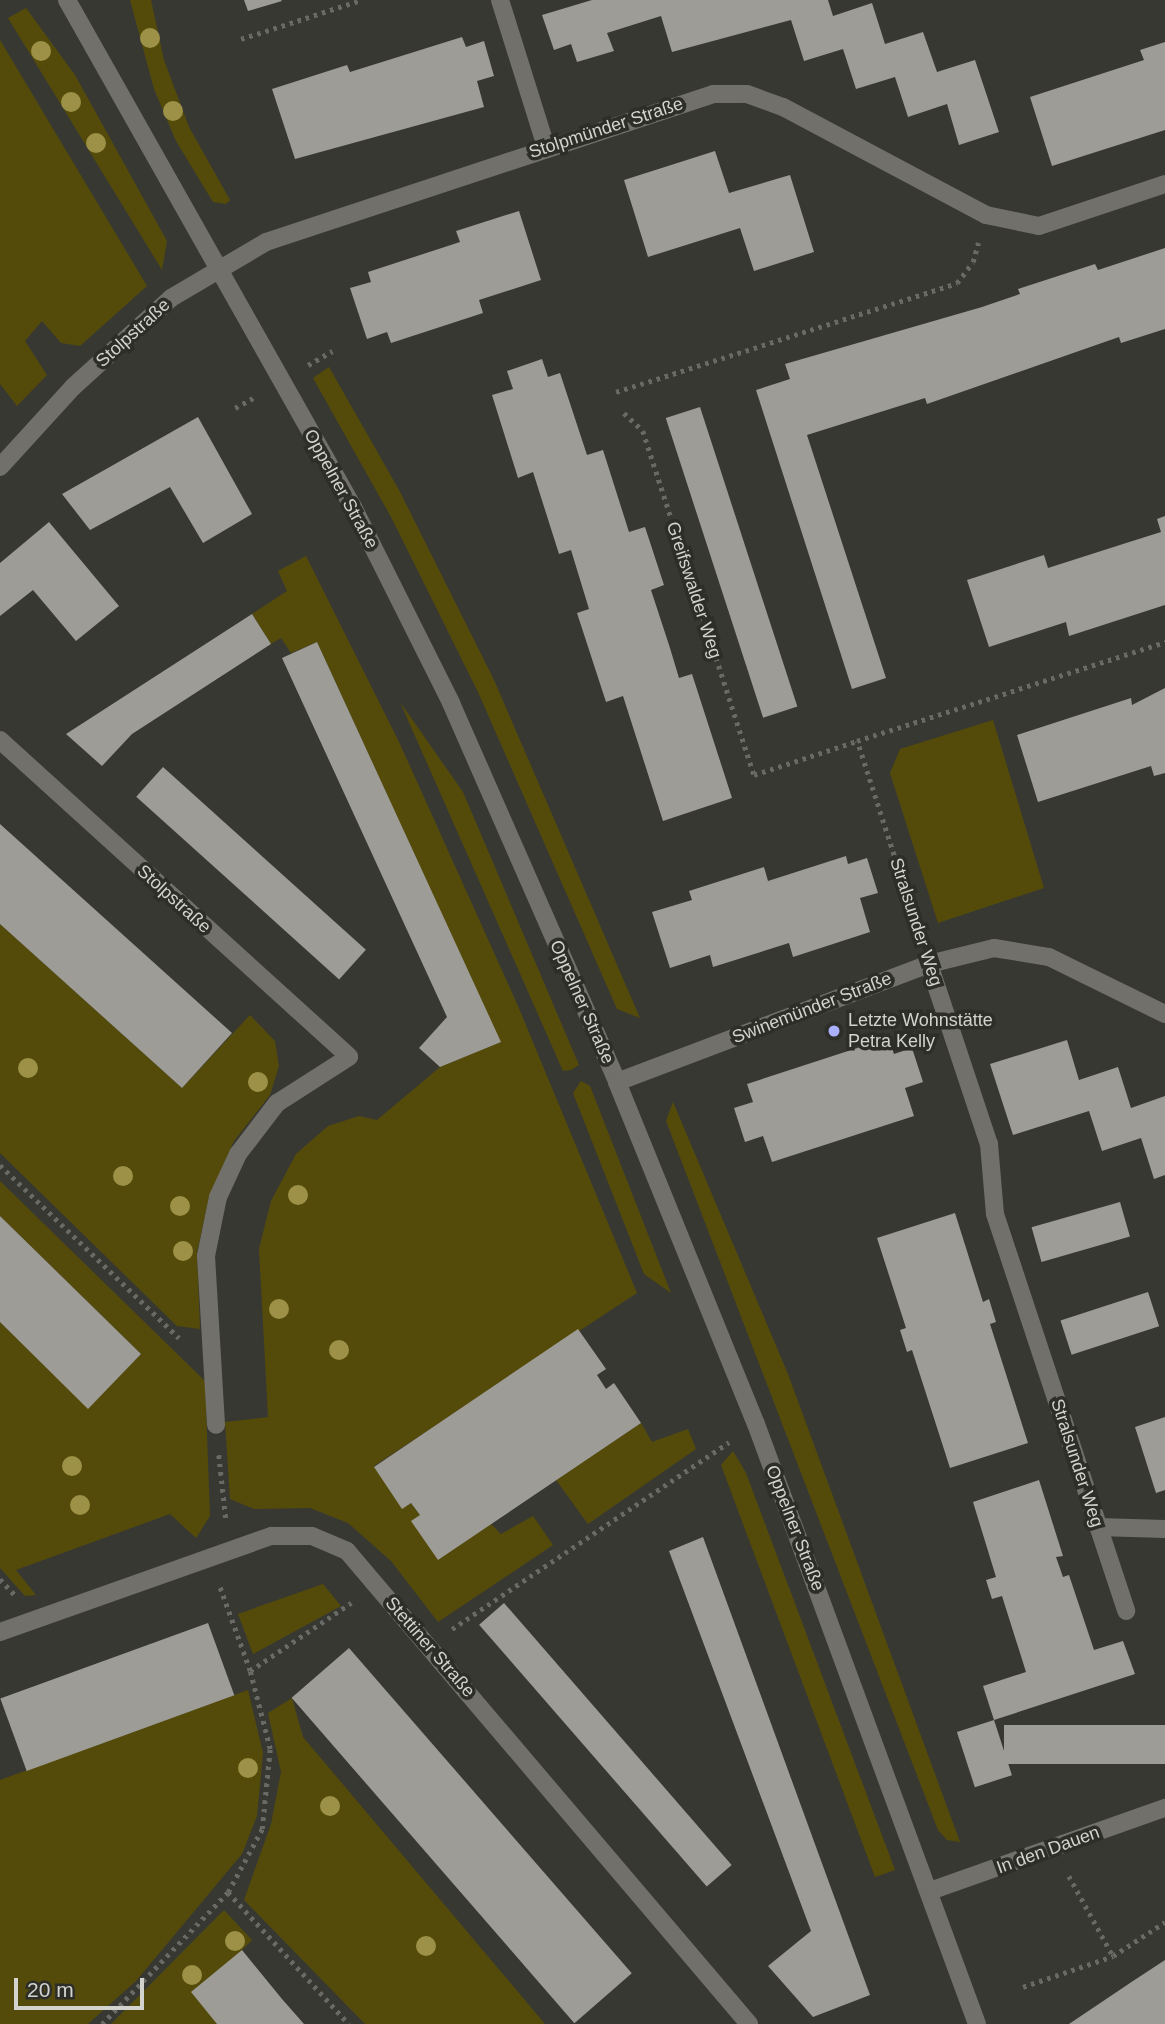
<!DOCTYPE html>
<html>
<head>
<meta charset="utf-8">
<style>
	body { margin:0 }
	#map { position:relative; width:1165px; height:2024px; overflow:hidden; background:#383833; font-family:Arial,sans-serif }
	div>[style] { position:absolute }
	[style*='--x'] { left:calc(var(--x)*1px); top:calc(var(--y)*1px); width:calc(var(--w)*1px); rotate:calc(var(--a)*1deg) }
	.green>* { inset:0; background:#544b0a }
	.building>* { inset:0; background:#9d9c97; transform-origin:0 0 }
	.path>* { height:4.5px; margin-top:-2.25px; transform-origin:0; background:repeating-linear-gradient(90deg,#696965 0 3.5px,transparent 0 8.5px) }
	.minor>* { height:18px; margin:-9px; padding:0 9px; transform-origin:9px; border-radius:9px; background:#71706b }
	.trees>* { width:20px; height:20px; margin:-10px; border-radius:50%; background:#9c9146 }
	.dots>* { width:19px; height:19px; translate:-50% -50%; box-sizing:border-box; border:4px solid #2e2e29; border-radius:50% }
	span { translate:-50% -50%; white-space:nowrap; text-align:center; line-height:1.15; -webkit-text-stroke:7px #2e2e29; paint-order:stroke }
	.street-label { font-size:18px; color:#d2d2cf }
	.poi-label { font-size:18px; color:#d2d2cf }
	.left { translate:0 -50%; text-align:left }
	.scale { position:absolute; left:14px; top:1978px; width:130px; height:32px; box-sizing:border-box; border:4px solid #d2d2cf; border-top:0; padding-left:9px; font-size:21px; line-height:24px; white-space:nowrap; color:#d2d2cf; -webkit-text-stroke:5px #2e2e29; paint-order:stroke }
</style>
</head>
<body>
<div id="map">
	<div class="green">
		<i style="clip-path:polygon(130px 0,151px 0,164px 60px,189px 127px,230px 200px,226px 204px,213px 202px,176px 141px,154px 89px)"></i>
		<i style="clip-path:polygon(26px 8px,75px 75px,167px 241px,162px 270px,8px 18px)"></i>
		<i style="clip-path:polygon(0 40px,147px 286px,80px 346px,61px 343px,42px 321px,25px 341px,47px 375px,17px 406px,0 384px)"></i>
		<i style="clip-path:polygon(329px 367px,399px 490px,494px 680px,640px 1018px,617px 1009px,478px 692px,391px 517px,313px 378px)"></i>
		<i style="clip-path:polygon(306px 556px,400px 744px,518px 1006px,637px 1293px,374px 1466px,402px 1508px,411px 1503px,420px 1515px,491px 1524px,501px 1534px,533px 1516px,553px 1545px,438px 1622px,391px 1561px,348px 1523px,310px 1508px,254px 1509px,230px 1499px,225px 1422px,268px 1417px,259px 1249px,271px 1201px,296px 1154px,328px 1126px,359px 1116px,377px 1120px,440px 1067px,500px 1042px,317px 642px,291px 653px,281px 638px,271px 644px,252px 614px,287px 591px,278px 571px)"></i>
		<i style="clip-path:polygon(400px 702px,463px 792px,579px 1065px,571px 1070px,563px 1071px)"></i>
		<i style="clip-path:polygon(993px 720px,1044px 888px,938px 923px,890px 773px,900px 749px)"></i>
		<i style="clip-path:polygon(0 924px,182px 1088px,250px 1015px,275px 1041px,279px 1066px,270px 1095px,234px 1141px,209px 1197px,197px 1253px,200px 1329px,177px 1326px,0 1153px)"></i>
		<i style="clip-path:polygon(581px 1081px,590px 1086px,671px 1293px,644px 1274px,573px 1093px)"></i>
		<i style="clip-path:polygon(673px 1102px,788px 1374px,960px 1842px,947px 1840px,938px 1830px,666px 1121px)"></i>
		<i style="clip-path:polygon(0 1181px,205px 1381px,210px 1516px,196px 1538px,170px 1514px,16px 1570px,36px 1595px,25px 1596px,0 1568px,0 1322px,88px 1408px,141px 1354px,0 1216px)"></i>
		<i style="clip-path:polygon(641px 1423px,652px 1442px,688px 1429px,696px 1449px,588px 1524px,556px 1480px)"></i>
		<i style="clip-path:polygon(733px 1451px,746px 1473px,895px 1870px,875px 1877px,721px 1465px)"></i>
		<i style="clip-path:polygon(323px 1584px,341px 1606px,253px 1654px,238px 1614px)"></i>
		<i style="clip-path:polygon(248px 1690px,263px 1753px,257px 1816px,242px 1854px,136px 1981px,88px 2024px,0 2024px,0 1780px)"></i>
		<i style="clip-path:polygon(292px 1698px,303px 1737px,545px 2024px,365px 2024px,244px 1900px,271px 1824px,281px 1772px,268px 1713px)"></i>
		<i style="clip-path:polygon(224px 1910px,252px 1940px,242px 1950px,217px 2024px,111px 2024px)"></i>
	</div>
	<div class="building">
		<i style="clip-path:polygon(244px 0,281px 0,282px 1px,248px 11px)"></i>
		<i style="clip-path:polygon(592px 0,828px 0,833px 16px,872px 3px,885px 44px,923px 32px,937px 72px,975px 60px,999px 132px,959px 145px,947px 104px,908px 117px,895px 77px,856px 89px,843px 49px,804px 61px,791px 20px,672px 52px,661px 16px,607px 33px,614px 51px,577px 62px,571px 44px,554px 50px,542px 15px)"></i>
		<i style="clip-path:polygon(462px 37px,466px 47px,484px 41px,494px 76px,477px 81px,484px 107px,295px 159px,272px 89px,347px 65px,350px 72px)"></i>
		<i style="clip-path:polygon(1165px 42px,1165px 130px,1052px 166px,1030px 97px,1144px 60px,1140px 50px)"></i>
		<i style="clip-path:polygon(715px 151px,729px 193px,790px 175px,814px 252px,754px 271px,740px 228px,648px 257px,624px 180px)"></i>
		<i style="clip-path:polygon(519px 211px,541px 280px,479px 300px,483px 313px,391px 343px,387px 332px,367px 339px,350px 288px,371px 282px,368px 272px,460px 242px,456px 231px)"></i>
		<i style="clip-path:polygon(1165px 248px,1165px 329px,1121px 343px,1119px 337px,927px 404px,925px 398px,807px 435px,886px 678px,852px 689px,756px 390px,790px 379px,785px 364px,982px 307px,1020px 294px,1018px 289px,1095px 264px,1098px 270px)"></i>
		<i style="clip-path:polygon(542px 359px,548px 377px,560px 373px,587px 455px,603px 450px,629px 532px,645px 527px,664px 585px,651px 590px,670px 648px,679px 678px,692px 674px,732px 798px,663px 821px,623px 696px,606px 702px,577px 613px,589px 609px,571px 550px,559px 554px,533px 472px,518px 478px,492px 395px,513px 389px,507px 371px)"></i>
		<i style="left:700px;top:407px;width:315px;height:36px;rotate:72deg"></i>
		<i style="clip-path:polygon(198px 417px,252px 514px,203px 543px,170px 487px,90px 530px,62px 494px)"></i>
		<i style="clip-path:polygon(1165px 516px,1165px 605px,1069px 636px,1066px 622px,989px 647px,967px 580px,1044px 555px,1048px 568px,1123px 544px,1161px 532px,1157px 519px)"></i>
		<i style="clip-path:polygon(49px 522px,119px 606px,76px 641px,33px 590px,0 616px,0 563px)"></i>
		<i style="clip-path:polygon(252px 614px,271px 644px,132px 734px,102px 766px,66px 734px)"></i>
		<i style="clip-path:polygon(317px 642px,501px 1042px,440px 1067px,419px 1048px,447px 1017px,282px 658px)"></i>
		<i style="clip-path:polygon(1165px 688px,1165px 773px,1154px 776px,1151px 766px,1038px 802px,1017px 735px,1131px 698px,1132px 705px)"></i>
		<i style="left:163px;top:767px;width:273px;height:40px;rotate:42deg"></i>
		<i style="clip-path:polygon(0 824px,232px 1033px,182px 1088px,0 924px)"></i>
		<i style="clip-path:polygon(846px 856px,848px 864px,867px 858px,878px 893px,860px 898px,870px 932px,793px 957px,789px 943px,713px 967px,710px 955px,670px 968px,652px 912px,692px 900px,689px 891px,764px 867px,768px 881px)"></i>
		<i style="clip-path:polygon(888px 1038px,894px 1054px,912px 1048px,923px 1082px,905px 1088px,914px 1116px,772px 1162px,763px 1136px,745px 1142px,734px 1108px,753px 1102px,747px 1084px)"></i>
		<i style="clip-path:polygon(1067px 1040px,1079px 1080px,1118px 1067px,1131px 1108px,1165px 1096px,1165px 1175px,1154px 1179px,1141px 1138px,1102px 1151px,1089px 1111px,1013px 1135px,990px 1064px)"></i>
		<i style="left:1120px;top:1202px;width:36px;height:92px;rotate:74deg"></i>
		<i style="clip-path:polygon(955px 1213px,983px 1302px,989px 1299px,996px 1322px,990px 1324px,1028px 1443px,950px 1468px,912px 1350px,907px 1352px,900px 1330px,906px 1328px,877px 1238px)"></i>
		<i style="clip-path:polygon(0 1216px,141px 1354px,88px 1409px,0 1322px)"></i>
		<i style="left:1148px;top:1292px;width:36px;height:92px;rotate:72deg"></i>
		<i style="clip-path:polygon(578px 1329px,606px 1369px,597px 1375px,606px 1389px,614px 1383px,641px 1423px,438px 1560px,411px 1521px,420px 1515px,411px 1503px,402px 1509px,374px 1467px)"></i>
		<i style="clip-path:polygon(1165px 1417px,1165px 1490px,1156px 1493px,1135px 1427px)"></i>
		<i style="clip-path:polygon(1039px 1480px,1063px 1556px,1056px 1557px,1063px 1577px,1069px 1575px,1094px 1650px,1123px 1641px,1135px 1674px,994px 1720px,983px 1686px,1026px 1672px,1002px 1596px,992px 1599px,986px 1580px,996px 1577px,973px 1502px)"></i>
		<i style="clip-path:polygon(703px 1537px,870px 1995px,813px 2017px,768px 1966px,811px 1931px,669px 1551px)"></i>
		<i style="left:504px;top:1603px;width:347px;height:33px;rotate:49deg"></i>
		<i style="left:208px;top:1623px;width:77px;height:221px;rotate:70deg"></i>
		<i style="left:349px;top:1648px;width:431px;height:76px;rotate:49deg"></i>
		<i style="left:994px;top:1720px;width:58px;height:39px;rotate:72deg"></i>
		<i style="left:1165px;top:1725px;width:39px;height:161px;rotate:90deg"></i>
		<i style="clip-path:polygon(242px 1950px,282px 1999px,304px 2024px,217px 2024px,191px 1992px)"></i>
		<i style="clip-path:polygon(1165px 1960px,1165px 2024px,1069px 2024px,1133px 1981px)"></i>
	</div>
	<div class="path">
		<i style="--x:241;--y:39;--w:126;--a:-18"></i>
		<i style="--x:308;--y:365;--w:28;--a:-30"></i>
		<i style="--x:616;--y:392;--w:358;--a:-17.7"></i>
		<i style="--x:957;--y:283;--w:26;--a:-53"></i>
		<i style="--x:973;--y:262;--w:20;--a:-75"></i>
		<i style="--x:235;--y:408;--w:23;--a:-29"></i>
		<i style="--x:624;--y:413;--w:26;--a:43"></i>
		<i style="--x:643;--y:431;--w:361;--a:72.1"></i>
		<i style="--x:754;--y:775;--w:108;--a:-18.3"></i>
		<i style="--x:920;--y:936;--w:205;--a:-107.9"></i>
		<i style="--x:857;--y:741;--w:324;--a:-17.8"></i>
		<i style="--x:0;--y:1165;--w:249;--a:44"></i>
		<i style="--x:219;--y:1455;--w:64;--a:83.8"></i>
		<i style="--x:0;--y:1579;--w:22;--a:47"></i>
		<i style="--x:452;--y:1629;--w:334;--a:-34"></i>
		<i style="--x:250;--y:1671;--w:122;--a:-34"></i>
		<i style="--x:1069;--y:1876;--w:91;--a:61.2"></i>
		<i style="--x:228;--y:1892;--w:179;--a:47.5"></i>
		<i style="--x:1023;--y:1987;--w:95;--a:-19"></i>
		<i style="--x:1113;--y:1956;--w:62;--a:-33.2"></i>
		<i style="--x:102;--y:2024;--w:182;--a:-46.3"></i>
		<i style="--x:228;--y:1892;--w:72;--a:-61.6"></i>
		<i style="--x:262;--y:1829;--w:80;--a:-84.3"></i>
		<i style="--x:270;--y:1749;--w:81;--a:-104.4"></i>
		<i style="--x:250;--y:1671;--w:91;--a:-109.8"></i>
	</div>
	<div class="minor">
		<i style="--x:67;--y:0;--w:582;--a:60.57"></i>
		<i style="--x:353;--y:507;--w:219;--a:63.4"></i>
		<i style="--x:451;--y:703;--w:414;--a:66.3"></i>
		<i style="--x:617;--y:1082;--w:369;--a:67.9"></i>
		<i style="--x:756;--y:1424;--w:639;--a:69.78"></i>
		<i style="--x:500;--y:0;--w:154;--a:72.6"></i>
		<i style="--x:0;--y:467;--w:108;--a:-47.6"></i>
		<i style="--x:73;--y:387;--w:132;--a:-42.2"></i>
		<i style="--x:171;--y:298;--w:110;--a:-30.5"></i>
		<i style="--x:266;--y:242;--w:471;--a:-18.3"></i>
		<i style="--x:713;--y:94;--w:34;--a:0"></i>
		<i style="--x:747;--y:94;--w:38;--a:20"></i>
		<i style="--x:783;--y:107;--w:230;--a:28"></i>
		<i style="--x:986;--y:215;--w:54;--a:11.7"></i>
		<i style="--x:1039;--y:226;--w:133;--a:-18.4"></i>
		<i style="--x:0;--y:740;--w:471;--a:42.2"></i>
		<i style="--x:349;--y:1057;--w:85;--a:147.4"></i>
		<i style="--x:277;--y:1103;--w:64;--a:127.4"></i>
		<i style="--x:238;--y:1154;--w:47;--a:114.9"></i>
		<i style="--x:218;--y:1197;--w:60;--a:101.5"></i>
		<i style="--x:206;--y:1256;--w:169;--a:86.6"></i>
		<i style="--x:929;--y:964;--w:190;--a:71.6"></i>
		<i style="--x:989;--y:1144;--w:70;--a:85.1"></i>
		<i style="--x:995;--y:1214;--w:418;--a:71.7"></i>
		<i style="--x:617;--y:1082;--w:334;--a:-20.7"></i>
		<i style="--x:929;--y:964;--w:67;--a:-13.8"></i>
		<i style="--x:994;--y:948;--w:56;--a:9.3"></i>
		<i style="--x:1049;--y:957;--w:129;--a:26.2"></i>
		<i style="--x:1098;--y:1527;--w:67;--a:1.7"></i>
		<i style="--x:0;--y:1632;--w:288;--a:-19.5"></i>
		<i style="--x:271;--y:1536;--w:41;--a:0"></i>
		<i style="--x:312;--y:1536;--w:38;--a:23"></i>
		<i style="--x:347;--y:1551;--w:621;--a:49.64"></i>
		<i style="--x:930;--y:1891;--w:249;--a:-19.5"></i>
	</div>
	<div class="trees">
		<i style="left:150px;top:38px"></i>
		<i style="left:41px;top:51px"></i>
		<i style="left:71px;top:102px"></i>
		<i style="left:173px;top:111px"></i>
		<i style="left:96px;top:143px"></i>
		<i style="left:28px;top:1068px"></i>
		<i style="left:258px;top:1082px"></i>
		<i style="left:123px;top:1176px"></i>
		<i style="left:298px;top:1195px"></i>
		<i style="left:180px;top:1206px"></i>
		<i style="left:183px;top:1251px"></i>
		<i style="left:279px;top:1309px"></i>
		<i style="left:339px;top:1350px"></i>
		<i style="left:72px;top:1466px"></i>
		<i style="left:80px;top:1505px"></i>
		<i style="left:248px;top:1768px"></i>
		<i style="left:330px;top:1806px"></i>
		<i style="left:235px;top:1941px"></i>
		<i style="left:426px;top:1946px"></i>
		<i style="left:192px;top:1975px"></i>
	</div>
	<div class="dots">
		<i style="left:834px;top:1031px;background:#aab0fb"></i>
	</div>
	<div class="street-label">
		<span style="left:606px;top:128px;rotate:-18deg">Stolpmünder Straße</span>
		<span style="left:133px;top:333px;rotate:-42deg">Stolpstraße</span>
		<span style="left:341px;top:489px;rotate:61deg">Oppelner Straße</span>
		<span style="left:694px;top:590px;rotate:72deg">Greifswalder Weg</span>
		<span style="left:174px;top:899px;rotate:42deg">Stolpstraße</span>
		<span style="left:916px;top:922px;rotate:72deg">Stralsunder Weg</span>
		<span style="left:582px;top:1002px;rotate:66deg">Oppelner Straße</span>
		<span style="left:812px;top:1008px;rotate:-21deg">Swinemünder Straße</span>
		<span style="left:1077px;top:1463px;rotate:72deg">Stralsunder Weg</span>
		<span style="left:795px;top:1528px;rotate:69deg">Oppelner Straße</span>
		<span style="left:430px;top:1647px;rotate:49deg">Stettiner Straße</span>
		<span style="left:1048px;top:1850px;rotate:-20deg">In den Dauen</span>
	</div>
	<div class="poi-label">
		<span class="left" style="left:848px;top:1031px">Letzte Wohnstätte<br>Petra Kelly</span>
	</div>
	<div class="scale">20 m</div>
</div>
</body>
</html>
